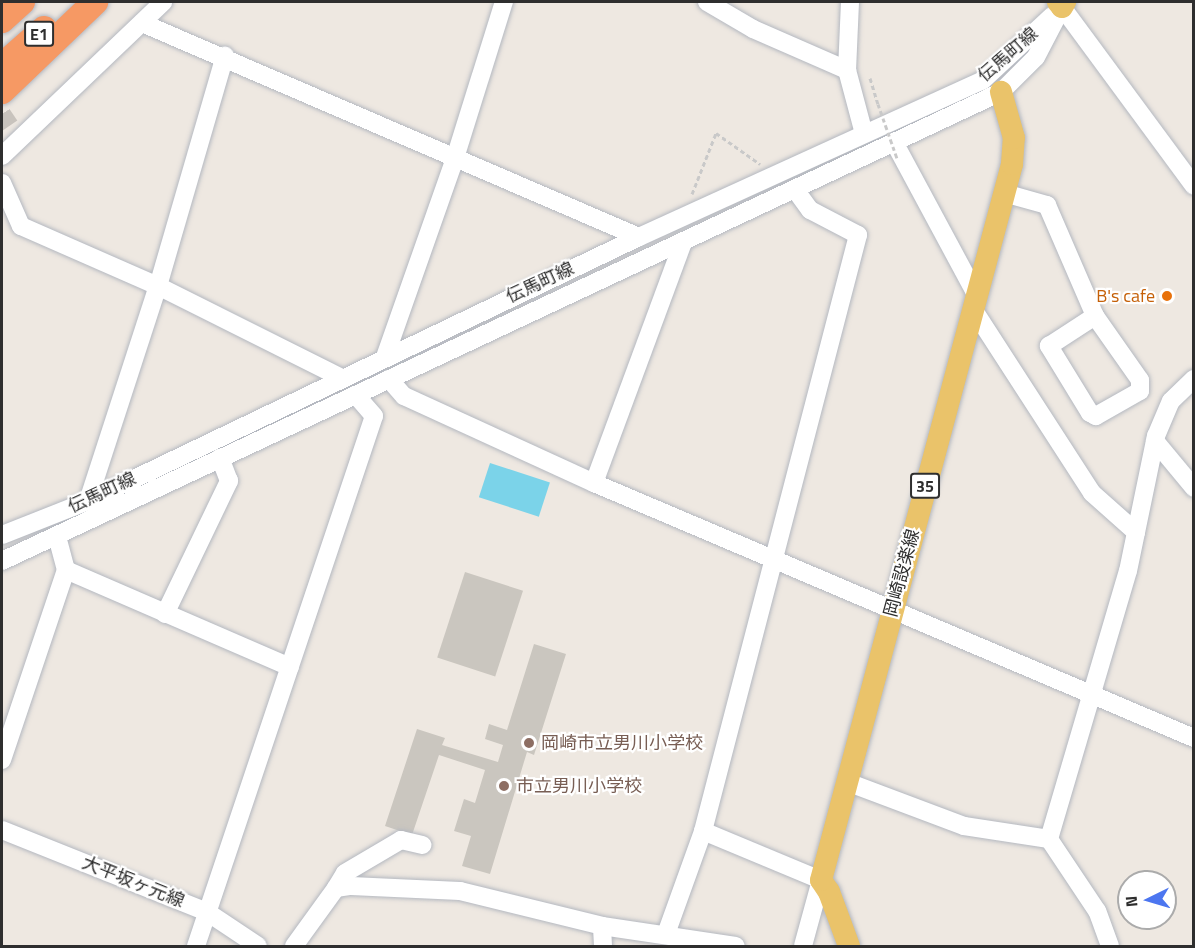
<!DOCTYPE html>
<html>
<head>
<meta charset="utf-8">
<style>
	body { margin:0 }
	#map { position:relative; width:1195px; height:948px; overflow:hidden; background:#eee8e1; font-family:"Titillium Web","Noto Sans JP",sans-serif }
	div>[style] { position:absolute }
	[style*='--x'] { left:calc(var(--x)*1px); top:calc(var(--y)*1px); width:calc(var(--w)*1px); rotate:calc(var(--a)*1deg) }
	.water>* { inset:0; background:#7bd3e9; transform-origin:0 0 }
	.building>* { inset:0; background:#cac6bf; transform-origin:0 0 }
	.minor-tunnel>* { height:18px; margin-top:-9px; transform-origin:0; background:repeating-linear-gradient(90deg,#c8c3bd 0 18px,transparent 0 27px) }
	.path>* { height:3px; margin-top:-1.5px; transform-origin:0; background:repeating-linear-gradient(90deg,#c9c9c9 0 4.5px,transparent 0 7.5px) }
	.roads { filter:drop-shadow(0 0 2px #b4b8c0) drop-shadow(0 0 2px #b4b8c0) }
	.minor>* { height:18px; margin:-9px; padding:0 9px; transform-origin:9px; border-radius:9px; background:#fff }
	.major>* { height:22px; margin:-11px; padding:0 11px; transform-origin:11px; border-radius:11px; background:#eac36a }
	.highway>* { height:26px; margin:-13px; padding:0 13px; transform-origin:13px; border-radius:13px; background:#f69964 }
	.path-bridge>* { height:3px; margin-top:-1.5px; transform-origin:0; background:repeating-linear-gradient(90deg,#c9c9c9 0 4.5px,transparent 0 7.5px) }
	.dots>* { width:16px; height:16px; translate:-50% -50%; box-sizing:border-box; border:3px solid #fff; border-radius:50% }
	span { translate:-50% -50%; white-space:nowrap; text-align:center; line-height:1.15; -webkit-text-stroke:4.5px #fff; paint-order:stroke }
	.shield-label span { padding:2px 4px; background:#fff; border:2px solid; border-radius:4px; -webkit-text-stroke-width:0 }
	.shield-label { font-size:16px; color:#2e2e2e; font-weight:700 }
	.street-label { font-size:18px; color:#2e2e2e }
	.food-label { font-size:18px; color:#c56008 }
	.right { translate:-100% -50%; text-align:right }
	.education-label { font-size:18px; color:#785e54 }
	.left { translate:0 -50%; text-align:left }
	.frame { position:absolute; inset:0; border:3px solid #2e2e2e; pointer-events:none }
	.north { position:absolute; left:1117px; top:870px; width:60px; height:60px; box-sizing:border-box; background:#fff; border:2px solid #ababab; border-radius:50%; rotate:265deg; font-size:16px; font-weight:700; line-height:24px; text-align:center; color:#2e2e2e }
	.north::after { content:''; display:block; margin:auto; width:21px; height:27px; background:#4c76f0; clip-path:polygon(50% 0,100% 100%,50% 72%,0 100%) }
</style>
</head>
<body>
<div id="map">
	<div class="water">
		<i style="left:490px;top:463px;width:63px;height:36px;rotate:18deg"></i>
	</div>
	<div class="building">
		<i style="left:465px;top:572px;width:61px;height:90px;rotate:18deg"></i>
		<i style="clip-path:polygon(534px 644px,566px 654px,534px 755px,527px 752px,490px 874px,462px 866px,471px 836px,454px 831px,464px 799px,475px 803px,485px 770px,439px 755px,412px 835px,385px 826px,417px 729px,445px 738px,442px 745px,498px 762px,503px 745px,485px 739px,489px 724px,507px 730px)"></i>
	</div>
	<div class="minor-tunnel">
		<i style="--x:2;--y:114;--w:14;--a:56"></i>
	</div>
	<div class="path">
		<i style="--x:870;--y:78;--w:27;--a:73"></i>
		<i style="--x:692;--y:194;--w:66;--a:-68.5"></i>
		<i style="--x:716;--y:133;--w:54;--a:35.2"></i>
	</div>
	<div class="roads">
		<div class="minor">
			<i style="--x:707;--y:2;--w:53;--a:30.4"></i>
			<i style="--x:753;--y:29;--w:103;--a:23.6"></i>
			<i style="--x:850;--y:2;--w:68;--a:92.5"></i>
			<i style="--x:847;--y:70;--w:66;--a:75.1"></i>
			<i style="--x:1062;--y:7;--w:222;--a:53.6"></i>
			<i style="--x:142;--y:23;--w:541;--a:23.3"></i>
			<i style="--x:894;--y:142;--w:175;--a:61.7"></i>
			<i style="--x:2;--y:156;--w:223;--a:-43.7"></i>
			<i style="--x:2;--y:183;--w:47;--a:66.2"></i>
			<i style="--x:21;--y:226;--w:150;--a:23.7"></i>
			<i style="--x:158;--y:286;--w:206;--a:26.6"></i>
			<i style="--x:1004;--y:193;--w:45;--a:15.6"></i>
			<i style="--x:1047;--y:205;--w:121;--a:66.6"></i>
			<i style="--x:1095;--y:316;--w:78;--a:54.9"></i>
			<i style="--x:1140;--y:380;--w:11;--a:90"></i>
			<i style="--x:1140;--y:391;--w:51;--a:150.4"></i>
			<i style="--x:1096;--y:416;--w:7;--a:-153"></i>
			<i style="--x:1090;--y:413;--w:79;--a:-121.5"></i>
			<i style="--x:1049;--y:346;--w:55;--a:-33.1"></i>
			<i style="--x:973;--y:309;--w:219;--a:57.1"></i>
			<i style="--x:1092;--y:493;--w:59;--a:41.6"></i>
			<i style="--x:385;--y:357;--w:211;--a:-70.6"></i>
			<i style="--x:455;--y:158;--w:164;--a:-72.6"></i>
			<i style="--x:389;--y:379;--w:23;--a:49"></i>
			<i style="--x:404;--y:396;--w:209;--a:24.6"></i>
			<i style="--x:594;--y:483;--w:652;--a:23.03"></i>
			<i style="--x:1155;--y:441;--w:61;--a:50.3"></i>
			<i style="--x:594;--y:483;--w:256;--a:-69.7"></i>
			<i style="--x:88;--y:501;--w:226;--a:-72"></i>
			<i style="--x:158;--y:286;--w:240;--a:-73.8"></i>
			<i style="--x:2;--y:535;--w:92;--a:-21.6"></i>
			<i style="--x:88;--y:501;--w:611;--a:-25.6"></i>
			<i style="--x:639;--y:237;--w:377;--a:-24.5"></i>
			<i style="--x:982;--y:81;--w:96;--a:-42.9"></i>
			<i style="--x:2;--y:561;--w:1104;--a:-25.15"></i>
			<i style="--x:1001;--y:92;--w:49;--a:-45"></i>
			<i style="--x:1036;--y:57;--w:56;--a:-62.5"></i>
			<i style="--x:66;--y:570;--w:244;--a:23.4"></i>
			<i style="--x:165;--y:614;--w:148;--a:-64.3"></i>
			<i style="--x:229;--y:481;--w:25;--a:-111"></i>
			<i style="--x:2;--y:760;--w:200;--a:-71.4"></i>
			<i style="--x:66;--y:570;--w:35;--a:-105"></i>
			<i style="--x:847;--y:782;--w:125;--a:20.6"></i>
			<i style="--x:964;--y:826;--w:86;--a:8.7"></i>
			<i style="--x:2;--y:830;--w:221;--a:21.8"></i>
			<i style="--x:207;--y:912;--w:61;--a:33.7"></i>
			<i style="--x:703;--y:831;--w:128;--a:22.6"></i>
			<i style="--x:821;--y:880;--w:68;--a:105.3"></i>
			<i style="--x:336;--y:888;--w:17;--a:-59"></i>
			<i style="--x:345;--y:873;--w:65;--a:-30.5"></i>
			<i style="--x:401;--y:840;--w:22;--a:13"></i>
			<i style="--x:666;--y:934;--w:109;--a:-70.2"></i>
			<i style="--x:703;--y:831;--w:616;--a:-75.42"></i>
			<i style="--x:858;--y:235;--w:54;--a:-152.5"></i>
			<i style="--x:810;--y:210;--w:26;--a:-126"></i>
			<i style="--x:196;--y:946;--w:559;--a:-71.44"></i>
			<i style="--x:374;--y:416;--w:28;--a:-131"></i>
			<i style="--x:294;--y:946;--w:72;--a:-54.1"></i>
			<i style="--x:336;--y:888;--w:15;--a:-8"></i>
			<i style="--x:351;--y:886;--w:109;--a:2.6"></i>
			<i style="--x:460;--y:891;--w:146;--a:13.8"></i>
			<i style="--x:603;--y:946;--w:20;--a:-93"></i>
			<i style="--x:602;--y:926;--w:135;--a:8.5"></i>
			<i style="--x:1110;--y:946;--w:37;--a:-110"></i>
			<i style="--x:1097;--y:911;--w:87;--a:-123.7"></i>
			<i style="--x:1049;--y:839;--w:279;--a:-73.6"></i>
			<i style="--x:1128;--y:571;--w:138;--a:-78.3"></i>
			<i style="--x:1156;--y:436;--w:38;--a:-67"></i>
			<i style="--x:1171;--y:401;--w:32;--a:-44"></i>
		</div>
		<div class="major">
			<i style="--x:1058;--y:2;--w:6;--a:51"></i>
			<i style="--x:1062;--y:7;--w:6;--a:-59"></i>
			<i style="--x:849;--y:946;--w:58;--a:-110.3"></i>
			<i style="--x:829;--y:892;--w:14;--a:-124"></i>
			<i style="--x:821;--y:880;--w:741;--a:-75.06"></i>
			<i style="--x:1012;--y:164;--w:26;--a:-86"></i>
			<i style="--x:1014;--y:138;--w:48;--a:-105.8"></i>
		</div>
		<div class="highway">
			<i style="--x:2;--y:20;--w:27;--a:-42"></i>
			<i style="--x:2;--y:66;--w:56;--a:-41.4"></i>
			<i style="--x:2;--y:91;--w:129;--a:-43.7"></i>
		</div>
	</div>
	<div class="path-bridge">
		<i style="--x:878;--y:104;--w:60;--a:70.7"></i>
	</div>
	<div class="dots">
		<i style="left:1167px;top:296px;background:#e8710a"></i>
		<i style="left:529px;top:743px;background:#8d6e63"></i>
		<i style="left:504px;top:786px;background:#8d6e63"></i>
	</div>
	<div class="shield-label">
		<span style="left:39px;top:34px">E1</span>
		<span style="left:925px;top:486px">35</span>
	</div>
	<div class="street-label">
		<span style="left:1008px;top:55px;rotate:-41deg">伝馬町線</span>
		<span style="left:540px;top:283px;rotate:-25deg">伝馬町線</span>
		<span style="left:102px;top:493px;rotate:-25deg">伝馬町線</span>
		<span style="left:902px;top:573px;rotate:-75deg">岡崎設楽線</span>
		<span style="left:133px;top:882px;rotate:22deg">大平坂ヶ元線</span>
	</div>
	<div class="food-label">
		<span class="right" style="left:1155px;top:296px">B's cafe</span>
	</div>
	<div class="education-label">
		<span class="left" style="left:541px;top:743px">岡崎市立男川小学校</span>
		<span class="left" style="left:516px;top:786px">市立男川小学校</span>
	</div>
	<div class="frame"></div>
	<div class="north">N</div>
</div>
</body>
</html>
